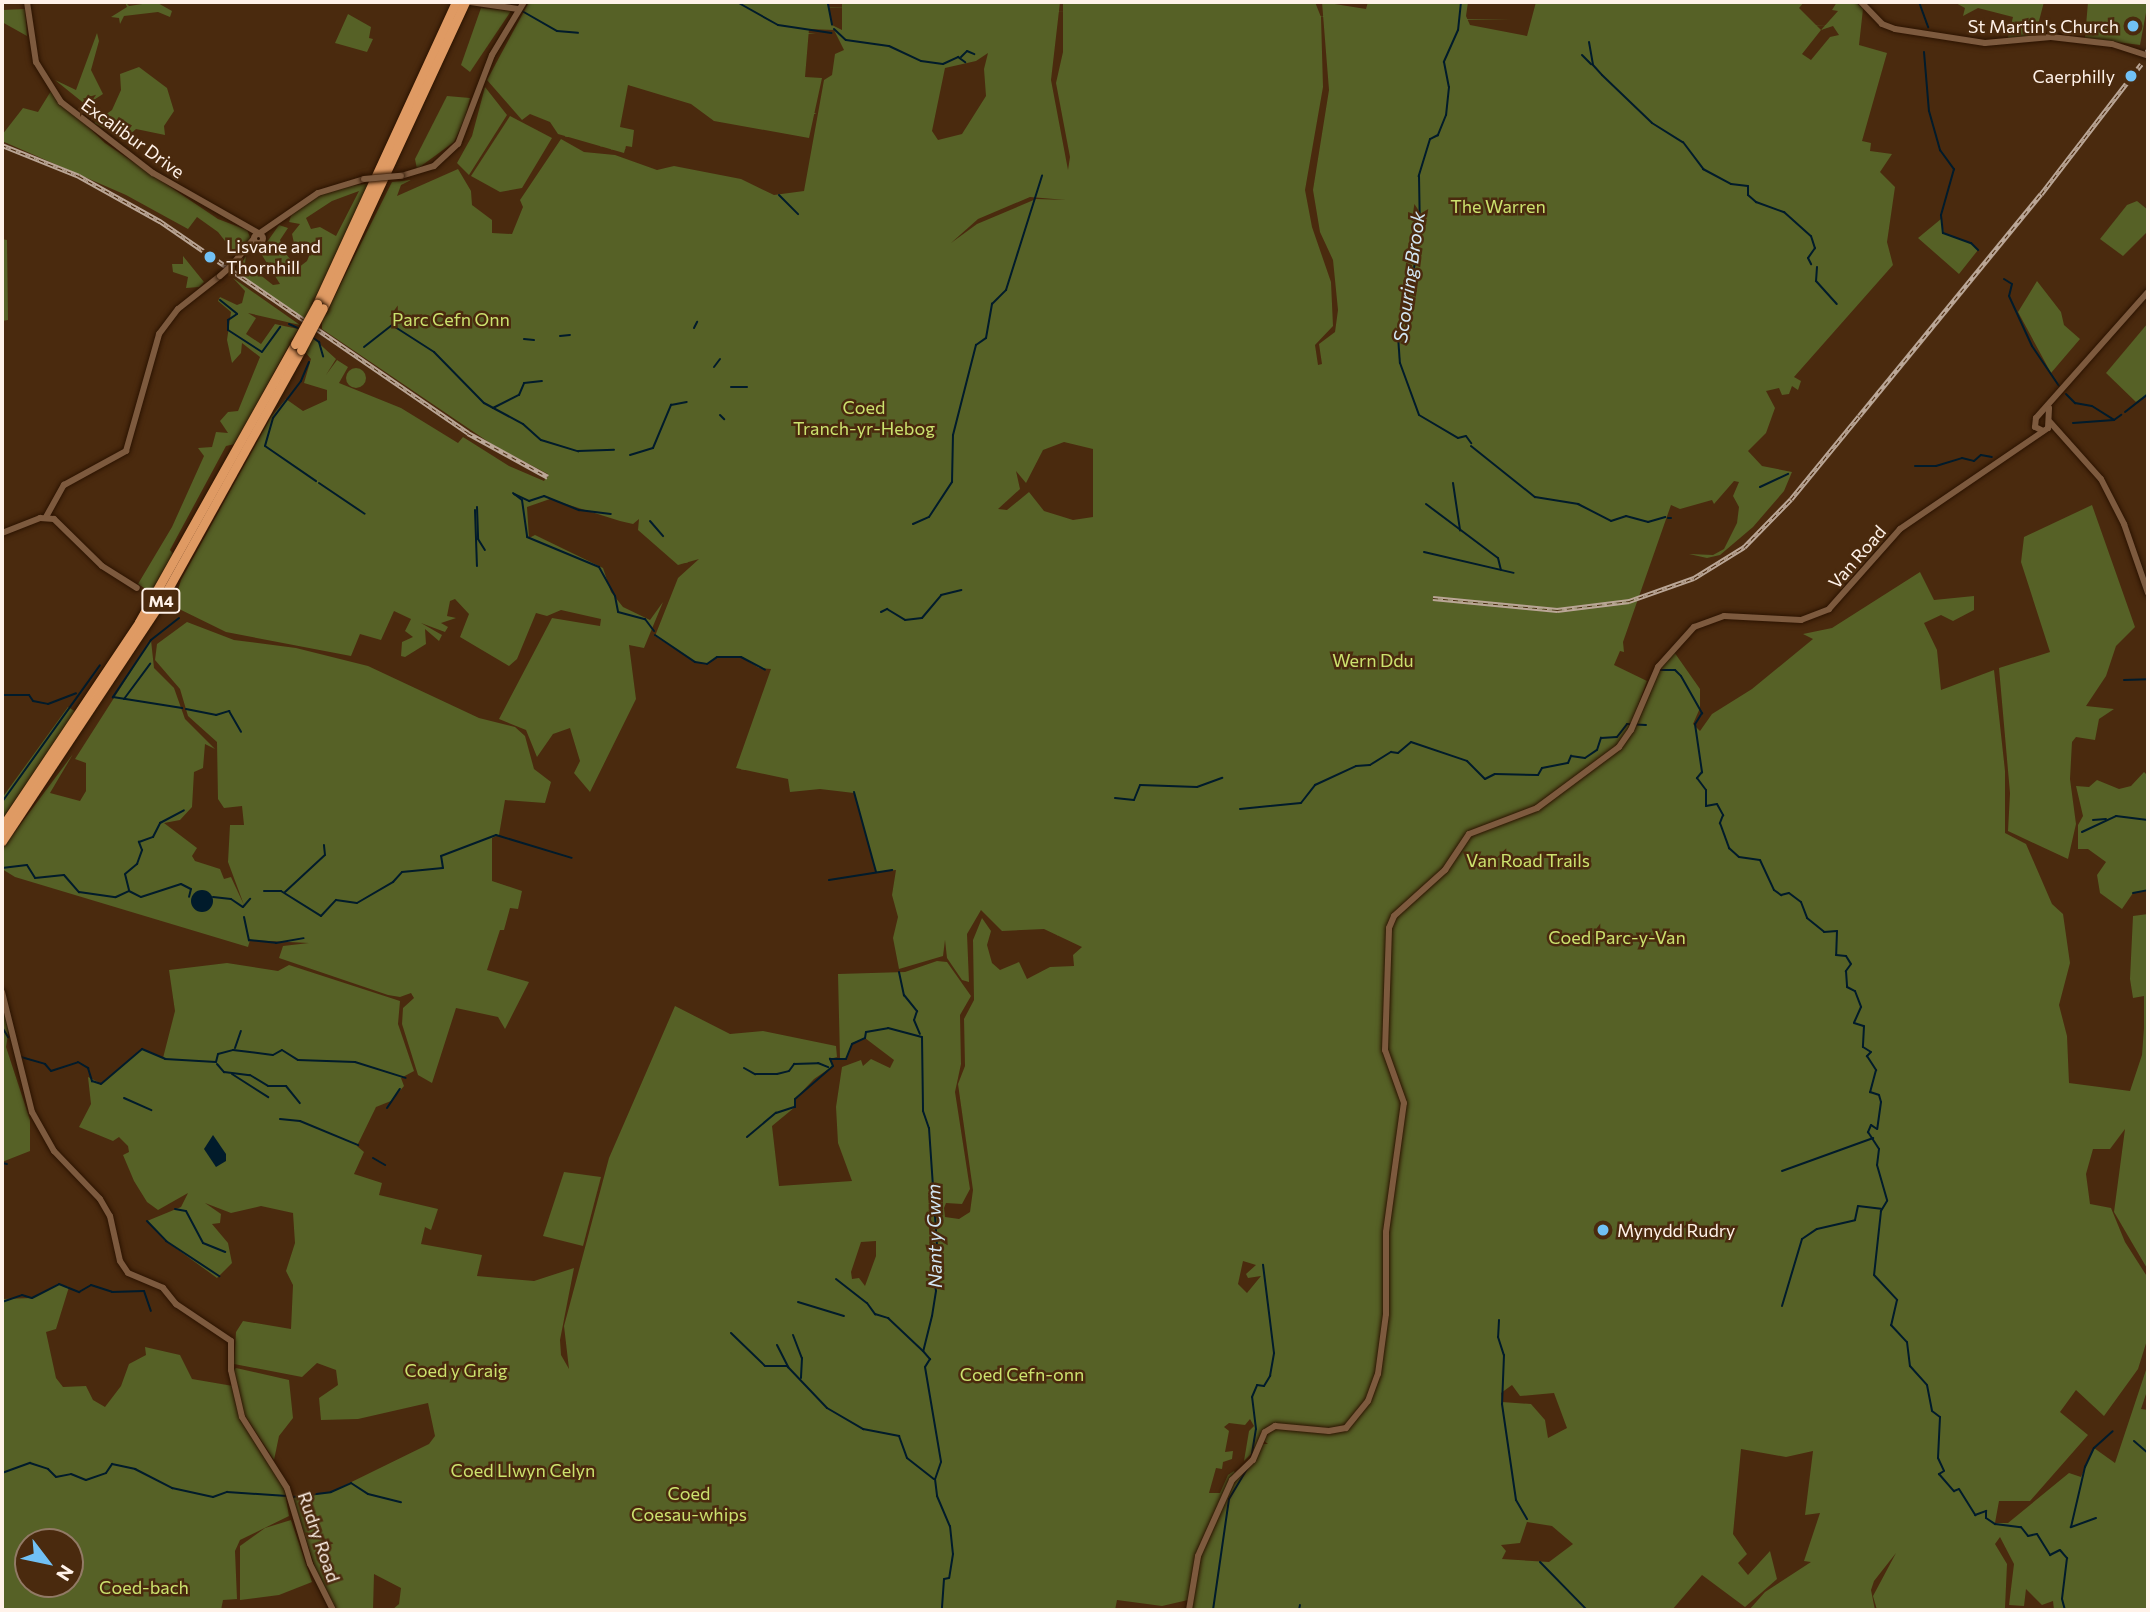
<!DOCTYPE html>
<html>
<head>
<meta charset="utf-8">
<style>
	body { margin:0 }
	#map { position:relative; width:2150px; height:1612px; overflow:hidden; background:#4a2a0e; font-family:Commissioner,sans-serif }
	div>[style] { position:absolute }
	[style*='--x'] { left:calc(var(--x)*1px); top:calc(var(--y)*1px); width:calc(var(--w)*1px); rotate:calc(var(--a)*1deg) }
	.green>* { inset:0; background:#566126 }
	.round { border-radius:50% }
	.water>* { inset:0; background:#011b2b }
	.stream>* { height:2px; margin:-1px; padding:0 1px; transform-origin:1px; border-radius:1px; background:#011b2b }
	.roads { filter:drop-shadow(0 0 2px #2b1301) drop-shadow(0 0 2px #2b1301) }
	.secondary>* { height:6px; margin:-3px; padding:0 3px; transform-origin:3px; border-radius:3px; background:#7d5a3e }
	.secondary>.ring { margin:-3px; padding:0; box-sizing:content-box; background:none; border:6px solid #7d5a3e; border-radius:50% }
	.highway>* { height:9px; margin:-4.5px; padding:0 4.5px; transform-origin:4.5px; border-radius:4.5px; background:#df9a63 }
	.rail>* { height:4.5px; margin-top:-2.25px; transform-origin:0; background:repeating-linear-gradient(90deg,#4a2a0e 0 5px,#baa696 0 10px); box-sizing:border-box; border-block:2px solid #baa696 }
	.bridges { filter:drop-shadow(0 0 2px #2b1301) drop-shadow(0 0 2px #2b1301) }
	.secondary-bridge>* { height:6px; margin:-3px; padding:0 3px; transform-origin:3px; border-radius:3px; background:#7d5a3e }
	.highway-bridge>* { height:9px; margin:-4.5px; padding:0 4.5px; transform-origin:4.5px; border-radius:4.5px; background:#df9a63 }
	.dots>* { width:19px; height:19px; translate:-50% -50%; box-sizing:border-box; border:4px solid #4a2a0e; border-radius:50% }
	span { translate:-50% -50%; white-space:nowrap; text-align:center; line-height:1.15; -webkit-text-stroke:5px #4a2a0e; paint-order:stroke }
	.shield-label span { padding:2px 5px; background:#4a2a0e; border:2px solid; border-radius:5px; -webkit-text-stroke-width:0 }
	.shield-label { font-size:16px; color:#fff2e9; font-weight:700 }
	.poi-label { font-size:18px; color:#fff2e9 }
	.right { translate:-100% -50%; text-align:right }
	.left { translate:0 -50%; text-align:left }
	.street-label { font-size:18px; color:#fff2e9 }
	.park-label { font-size:18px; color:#cce26e }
	.water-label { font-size:19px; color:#d3e7f5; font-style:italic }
	.frame { position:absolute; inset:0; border:4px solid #fff2e9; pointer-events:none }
	.north { position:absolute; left:14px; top:1528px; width:70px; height:70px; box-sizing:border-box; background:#4a2a0e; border:2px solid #927a66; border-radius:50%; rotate:122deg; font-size:19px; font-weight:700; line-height:28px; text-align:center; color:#fff2e9 }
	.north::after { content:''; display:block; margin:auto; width:24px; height:32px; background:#71c1f5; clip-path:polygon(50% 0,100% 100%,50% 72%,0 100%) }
</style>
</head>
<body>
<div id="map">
	<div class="green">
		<i style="clip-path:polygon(125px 2px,129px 6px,156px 2px,172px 11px,170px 17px,158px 12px,124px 16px,120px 24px,119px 18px,111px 17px,127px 7px)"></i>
		<i style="clip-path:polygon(evenodd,529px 2px,828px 2px,832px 25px,842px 30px,842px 2px,1060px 2px,1051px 80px,1068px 170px,1070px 157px,1056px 83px,1063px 52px,1063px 2px,1315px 2px,1321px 17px,1323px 87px,1305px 190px,1312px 227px,1331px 282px,1333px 326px,1315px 345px,1318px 365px,1322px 364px,1319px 344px,1335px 332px,1338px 310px,1333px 260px,1320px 232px,1313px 190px,1329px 90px,1322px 2px,1366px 9px,1368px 2px,1468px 2px,1466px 16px,1470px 25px,1527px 36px,1536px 2px,1804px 2px,1799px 8px,1821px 30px,1838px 11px,1832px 10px,1837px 2px,1856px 2px,1863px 9px,1859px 45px,1887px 53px,1862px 141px,1871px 143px,1870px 151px,1892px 154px,1880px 172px,1895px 187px,1887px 242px,1893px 265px,1794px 377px,1801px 381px,1798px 390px,1792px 386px,1789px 394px,1782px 395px,1779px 388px,1766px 391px,1775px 408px,1766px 433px,1748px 451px,1762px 466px,1792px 472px,1784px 491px,1753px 527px,1720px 555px,1707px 558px,1689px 554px,1713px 555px,1724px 549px,1737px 523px,1739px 507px,1733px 496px,1739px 482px,1734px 481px,1714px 504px,1712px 500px,1680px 509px,1671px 505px,1623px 642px,1624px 652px,1620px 651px,1614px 665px,1647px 681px,1629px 730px,1654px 673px,1672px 649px,1700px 689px,1700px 708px,1693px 724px,1700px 731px,1712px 714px,1752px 689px,1813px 639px,1803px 634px,1832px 628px,1920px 572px,1934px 600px,1974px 596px,1974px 610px,1953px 621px,1941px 615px,1924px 623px,1937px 650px,1941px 690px,1994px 670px,2005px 771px,2005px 833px,2026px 844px,2052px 904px,2063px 914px,2070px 963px,2059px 1005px,2067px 1036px,2069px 1083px,2130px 1091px,2142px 1055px,2144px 1028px,2144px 996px,2133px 998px,2130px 979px,2133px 916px,2148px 914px,2148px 1270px,2114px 1212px,2125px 1129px,2110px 1149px,2093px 1149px,2086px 1174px,2090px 1204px,2111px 1208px,2125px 1242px,2148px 1278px,2148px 1337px,2138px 1369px,2104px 1416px,2076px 1390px,2060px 1412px,2088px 1435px,2030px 1501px,1999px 1501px,1995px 1523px,2008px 1523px,2069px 1473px,2081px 1477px,2094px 1448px,2115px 1463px,2148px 1364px,2148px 1388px,2141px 1409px,2148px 1410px,2148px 1610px,2054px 1610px,2053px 1601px,2042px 1605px,2026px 1589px,2024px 1606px,2009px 1605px,2014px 1564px,2000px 1537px,1995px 1544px,2007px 1564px,2005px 1608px,1877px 1610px,1873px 1596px,1896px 1553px,1874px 1581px,1871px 1590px,1875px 1610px,1749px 1610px,1765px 1592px,1811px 1562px,1804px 1561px,1820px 1513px,1805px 1515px,1813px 1451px,1786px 1457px,1741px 1449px,1733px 1534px,1747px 1554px,1738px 1563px,1748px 1575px,1770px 1551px,1777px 1579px,1745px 1607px,1702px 1575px,1672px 1610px,1192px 1610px,1197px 1551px,1188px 1600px,1162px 1606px,1117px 1600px,1115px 1610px,392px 1610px,399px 1604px,401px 1588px,374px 1574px,373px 1610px,337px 1610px,319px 1579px,292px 1497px,331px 1492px,429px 1444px,435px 1436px,428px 1403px,358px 1419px,321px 1420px,319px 1398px,338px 1385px,336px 1370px,317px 1363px,302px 1377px,234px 1364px,236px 1332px,243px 1321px,291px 1329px,293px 1285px,286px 1271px,295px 1243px,293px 1213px,261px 1206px,231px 1213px,205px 1203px,221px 1214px,220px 1223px,212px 1224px,228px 1243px,232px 1263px,217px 1278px,166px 1241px,147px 1221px,181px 1207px,188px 1193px,158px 1210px,147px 1202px,134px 1181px,123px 1155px,129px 1152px,128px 1146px,119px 1137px,113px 1141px,79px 1127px,91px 1104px,88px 1077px,102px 1084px,142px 1049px,163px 1058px,175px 1011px,169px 970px,227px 963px,278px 971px,289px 965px,400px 1001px,398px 1024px,414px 1071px,401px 1078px,404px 1086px,391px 1101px,376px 1107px,357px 1146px,364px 1152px,354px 1174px,382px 1183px,379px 1195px,438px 1209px,431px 1230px,425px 1227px,421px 1244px,482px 1255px,477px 1276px,534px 1281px,574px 1268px,560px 1340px,561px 1355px,569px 1369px,564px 1326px,609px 1158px,675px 1006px,730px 1034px,763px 1031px,836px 1046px,837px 1057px,830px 1059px,833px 1066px,814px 1079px,795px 1099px,795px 1107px,772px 1126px,779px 1186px,852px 1181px,838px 1143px,836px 1107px,842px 1067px,861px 1060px,863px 1066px,871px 1059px,890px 1068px,894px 1060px,865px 1038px,852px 1043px,846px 1059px,840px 1059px,838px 974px,905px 972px,937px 961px,947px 962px,971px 996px,960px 1015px,961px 1064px,955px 1092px,970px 1189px,962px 1204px,946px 1203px,944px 1208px,945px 1217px,959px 1219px,970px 1212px,973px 1190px,958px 1084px,965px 1066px,964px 1019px,974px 1000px,973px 940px,982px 918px,991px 931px,987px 945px,992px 963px,1000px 970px,1019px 962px,1027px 979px,1050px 967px,1074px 966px,1073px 955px,1082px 947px,1044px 929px,1002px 931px,981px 910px,967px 934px,969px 982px,962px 980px,947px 958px,945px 940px,943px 956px,899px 969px,893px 938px,898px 917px,892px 895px,896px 870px,876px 872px,854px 793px,820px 789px,790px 792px,788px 779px,736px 768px,771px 669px,759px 668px,741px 657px,717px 657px,707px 664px,695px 662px,655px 636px,678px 578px,699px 559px,678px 565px,638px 530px,639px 519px,633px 524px,620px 521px,550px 499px,527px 507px,529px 538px,535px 535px,603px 568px,611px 592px,623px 607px,650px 620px,663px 602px,644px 648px,629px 645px,636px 699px,590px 792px,574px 773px,580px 761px,570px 728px,553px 734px,537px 757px,526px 730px,499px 719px,552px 618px,600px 626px,601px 619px,561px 610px,547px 616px,536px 613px,517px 659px,509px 666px,460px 637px,469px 614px,455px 599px,450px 601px,447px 616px,456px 618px,441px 623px,448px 627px,445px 632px,421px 623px,442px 635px,439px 641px,425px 629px,426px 644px,405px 657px,401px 656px,402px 642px,413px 637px,405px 631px,411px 619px,394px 611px,381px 640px,360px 634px,351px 656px,226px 632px,173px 606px,181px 580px,271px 417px,286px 399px,303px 411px,327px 400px,327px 390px,304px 383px,311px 359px,305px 352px,312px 337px,336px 359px,326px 375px,337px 360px,348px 367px,339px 383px,401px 408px,458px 443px,463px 437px,509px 466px,544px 481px,548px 474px,493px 445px,322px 329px,322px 322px,308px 313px,305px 319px,236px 272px,246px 256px,245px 263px,273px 285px,280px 284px,260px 252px,279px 225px,288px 228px,280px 240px,285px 253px,298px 268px,307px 261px,312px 249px,295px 248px,292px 234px,300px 224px,289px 222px,292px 213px,329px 189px,371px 183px,313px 304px,327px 311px,392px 182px,411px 180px,401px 185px,397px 196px,458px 169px,471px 191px,472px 205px,492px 220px,492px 233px,512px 234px,523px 207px,520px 200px,561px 139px,584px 152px,615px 155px,657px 170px,674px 166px,741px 179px,774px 195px,804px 191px,824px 80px,832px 75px,835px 54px,844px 50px,834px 30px,809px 29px,805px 77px,822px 78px,809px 138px,714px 121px,691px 104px,628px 85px,620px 127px,634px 130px,632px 147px,626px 146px,624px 153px,558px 134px,550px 122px,530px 114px,522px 120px,487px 80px,529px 2px,1833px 26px,1839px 35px,1830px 37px,1811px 60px,1802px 54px,1821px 30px,1833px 26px,529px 2px,988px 53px,984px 69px,986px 96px,962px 134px,938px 140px,932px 131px,945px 68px,976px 61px,988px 53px,529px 2px,359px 191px,336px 236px,320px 227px,311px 229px,306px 218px,332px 201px,359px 191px,529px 2px,1030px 197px,1066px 200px,1036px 199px,977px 224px,951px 243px,978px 219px,1030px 197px,529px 2px,1064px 442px,1093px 449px,1093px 517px,1073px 520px,1044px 511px,1029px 492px,1007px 510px,998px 509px,1020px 489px,1016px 471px,1026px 483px,1043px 450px,1064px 442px,529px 2px,876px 1241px,876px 1256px,865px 1286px,859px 1278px,852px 1279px,851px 1272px,861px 1242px,876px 1241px,529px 2px,1243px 1261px,1256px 1265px,1246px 1274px,1248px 1278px,1261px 1276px,1247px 1293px,1238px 1284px,1243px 1261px,529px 2px,1512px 1385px,1520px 1396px,1554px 1393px,1567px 1428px,1548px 1438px,1545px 1420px,1531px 1404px,1502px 1402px,1501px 1393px,1512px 1385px,529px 2px,1250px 1419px,1254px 1426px,1249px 1431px,1244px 1461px,1264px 1441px,1268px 1444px,1263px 1444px,1237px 1476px,1234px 1471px,1228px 1475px,1220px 1493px,1209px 1493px,1216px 1468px,1222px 1469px,1223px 1462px,1232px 1459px,1233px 1451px,1225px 1452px,1229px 1431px,1224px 1427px,1229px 1423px,1245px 1425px,1250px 1419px,529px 2px,1527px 1522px,1552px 1526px,1573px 1544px,1549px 1562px,1502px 1559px,1506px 1551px,1501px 1545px,1520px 1543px,1527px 1522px)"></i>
		<i style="clip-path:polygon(1954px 2px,2044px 2px,2035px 36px,2007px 41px,2013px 17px,1978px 8px,1963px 16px,1965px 8px)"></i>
		<i style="clip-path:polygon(2088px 2px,2148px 2px,2140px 45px,2085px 38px)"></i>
		<i style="clip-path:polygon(481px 8px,511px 11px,470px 72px,461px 65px)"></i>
		<i style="clip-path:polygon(25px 9px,27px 36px,2px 22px,2px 10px)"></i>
		<i style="clip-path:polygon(348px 14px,371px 27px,369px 38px,373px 39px,367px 52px,335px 43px)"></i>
		<i style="clip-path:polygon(97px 33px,99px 41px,91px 70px,103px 94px,86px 105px,55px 80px,76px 90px)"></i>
		<i style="clip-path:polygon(139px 67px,167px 88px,174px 111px,164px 126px,165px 135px,136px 129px,125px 139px,94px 123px,112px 110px,121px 90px,120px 74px)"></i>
		<i style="clip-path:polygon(485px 87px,507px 115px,469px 175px,457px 163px,472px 136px)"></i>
		<i style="clip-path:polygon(51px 91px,105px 143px,218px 219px,247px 230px,251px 239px,236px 255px,218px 232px,197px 217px,188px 229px,126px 195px,2px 141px,2px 135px,23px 108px,38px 112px)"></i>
		<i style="clip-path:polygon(447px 96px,470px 98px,465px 118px,454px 142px,417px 169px,415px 159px)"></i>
		<i style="clip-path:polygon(510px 116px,552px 138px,522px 188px,500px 192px,471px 176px)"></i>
		<i style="clip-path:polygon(2137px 201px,2148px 210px,2148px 231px,2123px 256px,2100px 239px,2127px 205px)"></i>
		<i style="clip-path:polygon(1941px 219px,1944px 233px,1971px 243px,1978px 250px,1959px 274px,1918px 238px)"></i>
		<i style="clip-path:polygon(2px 239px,7px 240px,8px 320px,2px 321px)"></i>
		<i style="clip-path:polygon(183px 256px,204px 282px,199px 287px,186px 288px,188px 277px,173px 272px,172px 264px,183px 264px)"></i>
		<i style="clip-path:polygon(233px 278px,300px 325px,248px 313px,256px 318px,246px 334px,261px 344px,275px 324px,298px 329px,235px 444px,226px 446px,170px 550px,174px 555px,152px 593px,138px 584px,172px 527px,204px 456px,198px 448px,212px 447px,216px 432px,228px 433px,220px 421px,228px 412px,238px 411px,260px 357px,242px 343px,241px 353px,232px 363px,227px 340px,231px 312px,218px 301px,220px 297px,237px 305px,242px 303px,245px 291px)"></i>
		<i style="clip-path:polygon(2037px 281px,2061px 312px,2064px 325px,2080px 339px,2051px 373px,2018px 312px)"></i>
		<i style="clip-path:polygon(2148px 323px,2148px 394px,2136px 402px,2106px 373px)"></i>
		<i class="round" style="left:346px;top:368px;width:20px;height:20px"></i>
		<i style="clip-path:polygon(2092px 505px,2135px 627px,2116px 646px,2106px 676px,2086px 706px,2114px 709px,2099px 719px,2095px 740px,2076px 737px,2072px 742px,2070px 779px,2076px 824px,2068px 859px,2008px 831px,2010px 793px,1999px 668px,2050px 652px,2021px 562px,2024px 537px)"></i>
		<i style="clip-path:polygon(187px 622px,234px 640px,296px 648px,368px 666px,479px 718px,515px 727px,525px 736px,534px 769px,551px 782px,545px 803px,505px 800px,499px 835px,492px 838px,492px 881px,522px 891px,518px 909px,510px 908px,504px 930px,500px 930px,487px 970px,529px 982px,505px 1029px,498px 1017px,456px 1008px,432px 1083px,418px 1075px,402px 1024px,403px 1008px,414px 998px,411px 993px,400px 997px,388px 995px,279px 958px,283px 946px,309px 943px,250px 940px,248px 947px,15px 877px,2px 869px,2px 849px,73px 754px,50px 793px,80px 801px,86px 791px,86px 763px,75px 759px,151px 640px,154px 668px,174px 688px,185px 719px,215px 749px,205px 744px,203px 768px,194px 772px,192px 807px,180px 820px,164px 823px,197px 848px,192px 856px,195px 861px,220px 869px,224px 879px,231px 877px,244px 905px,228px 862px,230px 825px,244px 825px,242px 806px,224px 808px,218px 799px,217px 742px,188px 716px,180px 689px,155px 660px,157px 644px)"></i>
		<i style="clip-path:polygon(68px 707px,76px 712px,2px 820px,2px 798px)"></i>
		<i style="clip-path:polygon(2144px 772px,2148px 776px,2147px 890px,2133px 893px,2122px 909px,2100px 893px,2097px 875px,2106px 862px,2088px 849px,2078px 849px,2078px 825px,2083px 816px,2076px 786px,2089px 787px,2097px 780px,2119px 789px,2131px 786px)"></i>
		<i style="clip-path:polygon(2px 1006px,9px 1029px,6px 1047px,30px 1120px,30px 1151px,2px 1162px)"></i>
		<i style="clip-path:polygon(564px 1172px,601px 1177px,583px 1246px,543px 1236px)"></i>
		<i style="clip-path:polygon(evenodd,59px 1284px,69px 1287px,56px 1329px,46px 1332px,56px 1378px,63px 1387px,86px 1386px,93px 1400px,105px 1407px,121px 1386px,129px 1364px,146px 1355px,145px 1347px,180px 1355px,192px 1379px,233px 1386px,236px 1406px,284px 1487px,289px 1516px,240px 1540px,235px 1551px,237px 1599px,223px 1600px,221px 1610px,2px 1610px,2px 1299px,32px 1298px,59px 1284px,28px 1542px,70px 1542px,70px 1584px,28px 1584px,28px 1542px)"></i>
		<i style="clip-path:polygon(236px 1368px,289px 1380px,293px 1418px,279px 1436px,274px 1460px,240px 1408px,232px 1371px)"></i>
		<i style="clip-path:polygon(291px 1520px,312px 1582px,279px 1595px,240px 1600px,240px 1546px,265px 1528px)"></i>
	</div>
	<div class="water">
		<i class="round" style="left:191px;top:890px;width:22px;height:22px"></i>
		<i style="clip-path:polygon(213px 1135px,226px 1154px,226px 1161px,216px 1167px,204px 1149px)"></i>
	</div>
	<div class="stream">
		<i style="--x:737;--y:2;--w:47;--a:29.3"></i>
		<i style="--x:778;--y:25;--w:54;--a:8.6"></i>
		<i style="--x:1461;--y:2;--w:28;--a:96"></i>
		<i style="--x:1458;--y:30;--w:35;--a:114"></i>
		<i style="--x:1444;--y:62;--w:25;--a:79"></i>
		<i style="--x:1449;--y:87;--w:28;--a:96"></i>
		<i style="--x:1446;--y:115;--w:22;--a:112"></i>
		<i style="--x:1438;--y:135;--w:9;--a:153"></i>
		<i style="--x:1430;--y:139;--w:39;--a:107"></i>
		<i style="--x:1419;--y:176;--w:39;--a:89"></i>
		<i style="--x:1420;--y:215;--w:14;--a:120"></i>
		<i style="--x:1413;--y:227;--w:32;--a:85"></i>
		<i style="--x:1416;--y:259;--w:79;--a:103.2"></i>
		<i style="--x:1398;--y:336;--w:27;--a:86"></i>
		<i style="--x:1400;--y:363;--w:55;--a:69.9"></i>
		<i style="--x:1419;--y:415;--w:45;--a:30.5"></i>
		<i style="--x:1458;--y:438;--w:8;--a:-14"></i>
		<i style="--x:1466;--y:436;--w:9;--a:54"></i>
		<i style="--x:1919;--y:2;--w:27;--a:70"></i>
		<i style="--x:828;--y:4;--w:21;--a:79"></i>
		<i style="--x:522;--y:11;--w:40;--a:29.7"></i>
		<i style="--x:557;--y:31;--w:21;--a:5"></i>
		<i style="--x:834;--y:29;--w:16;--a:43"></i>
		<i style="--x:846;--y:40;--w:43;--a:7.9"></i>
		<i style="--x:889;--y:46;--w:35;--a:25"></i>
		<i style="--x:921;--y:61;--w:22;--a:8"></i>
		<i style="--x:943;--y:64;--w:17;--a:-25"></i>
		<i style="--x:958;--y:57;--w:9;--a:36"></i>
		<i style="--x:1589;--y:42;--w:23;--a:80"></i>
		<i style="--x:1593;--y:65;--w:13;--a:48"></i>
		<i style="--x:1602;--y:75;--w:69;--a:43.8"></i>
		<i style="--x:1652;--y:123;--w:36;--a:32"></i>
		<i style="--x:1683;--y:142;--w:34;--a:53"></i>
		<i style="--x:1703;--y:169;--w:32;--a:28"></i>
		<i style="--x:1731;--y:184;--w:17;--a:7"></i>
		<i style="--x:1748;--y:186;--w:9;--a:90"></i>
		<i style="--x:1748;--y:195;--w:11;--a:41"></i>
		<i style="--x:1756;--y:202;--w:30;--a:20"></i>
		<i style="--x:1784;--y:212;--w:36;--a:42"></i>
		<i style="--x:1811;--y:236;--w:13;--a:72"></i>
		<i style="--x:1815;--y:248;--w:12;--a:125"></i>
		<i style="--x:1808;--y:258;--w:7;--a:63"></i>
		<i style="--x:1924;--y:52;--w:59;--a:85.2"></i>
		<i style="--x:1929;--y:111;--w:41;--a:74.2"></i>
		<i style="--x:1940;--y:150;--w:24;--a:54"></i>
		<i style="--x:1954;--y:169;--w:48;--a:105.8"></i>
		<i style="--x:1941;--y:215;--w:18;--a:84"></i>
		<i style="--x:1943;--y:233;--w:30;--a:20"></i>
		<i style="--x:1971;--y:243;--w:10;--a:45"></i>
		<i style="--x:1582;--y:55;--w:13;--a:45"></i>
		<i style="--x:961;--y:57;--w:8;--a:-45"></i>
		<i style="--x:967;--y:51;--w:8;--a:23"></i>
		<i style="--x:779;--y:195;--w:27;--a:45"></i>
		<i style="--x:1817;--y:267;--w:14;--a:94"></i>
		<i style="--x:1816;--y:281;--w:31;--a:48"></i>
		<i style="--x:2004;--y:279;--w:9;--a:32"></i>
		<i style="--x:2012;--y:284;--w:12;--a:104"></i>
		<i style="--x:2009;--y:296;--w:55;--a:65.3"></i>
		<i style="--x:2032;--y:346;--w:48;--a:56"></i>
		<i style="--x:220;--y:300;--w:22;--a:39"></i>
		<i style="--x:237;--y:314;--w:11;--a:146"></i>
		<i style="--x:228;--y:320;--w:10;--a:90"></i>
		<i style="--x:228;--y:330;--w:40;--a:32.9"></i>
		<i style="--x:262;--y:352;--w:31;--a:-54"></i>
		<i style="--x:289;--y:324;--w:10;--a:24"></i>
		<i style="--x:694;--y:328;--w:7;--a:-63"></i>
		<i style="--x:560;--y:336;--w:10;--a:-6"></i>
		<i style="--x:312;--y:337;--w:9;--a:36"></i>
		<i style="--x:319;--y:342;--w:15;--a:74"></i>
		<i style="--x:524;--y:339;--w:10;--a:6"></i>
		<i style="--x:364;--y:347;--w:36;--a:-38"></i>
		<i style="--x:392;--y:325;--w:50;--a:32.7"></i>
		<i style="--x:434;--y:352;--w:71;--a:45.6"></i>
		<i style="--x:484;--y:403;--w:44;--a:28.3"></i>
		<i style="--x:523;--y:424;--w:24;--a:42"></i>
		<i style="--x:541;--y:440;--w:39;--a:17"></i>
		<i style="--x:578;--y:451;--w:36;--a:-2"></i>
		<i style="--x:309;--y:362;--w:21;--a:113"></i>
		<i style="--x:301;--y:381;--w:46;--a:127.1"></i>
		<i style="--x:273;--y:418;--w:29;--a:106"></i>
		<i style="--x:265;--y:446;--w:62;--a:34.5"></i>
		<i style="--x:714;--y:367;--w:10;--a:-53"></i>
		<i style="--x:731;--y:387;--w:16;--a:0"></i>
		<i style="--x:2066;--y:394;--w:13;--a:45"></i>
		<i style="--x:2075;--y:403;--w:17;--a:10"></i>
		<i style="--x:2092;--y:406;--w:26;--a:32"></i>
		<i style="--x:493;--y:408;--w:29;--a:-27"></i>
		<i style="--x:519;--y:395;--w:13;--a:-67"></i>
		<i style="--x:524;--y:383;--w:18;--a:-6"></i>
		<i style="--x:2125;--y:412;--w:29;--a:-38"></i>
		<i style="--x:720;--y:415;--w:6;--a:45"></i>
		<i style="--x:2073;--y:423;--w:41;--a:-4.2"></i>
		<i style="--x:2114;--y:420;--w:9;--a:-36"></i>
		<i style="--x:1471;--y:446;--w:82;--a:38.6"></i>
		<i style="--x:1535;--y:497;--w:44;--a:9.2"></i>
		<i style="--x:1578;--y:504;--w:37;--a:27"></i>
		<i style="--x:1611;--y:521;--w:16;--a:-18"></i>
		<i style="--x:1626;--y:516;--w:23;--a:15"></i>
		<i style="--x:1648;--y:522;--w:18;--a:-16"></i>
		<i style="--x:630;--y:455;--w:24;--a:-17"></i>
		<i style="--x:653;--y:448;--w:47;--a:-67.3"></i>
		<i style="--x:671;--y:405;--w:16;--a:-11"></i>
		<i style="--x:1915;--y:466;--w:21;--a:0"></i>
		<i style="--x:1936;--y:466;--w:27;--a:-17"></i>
		<i style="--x:1962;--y:458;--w:12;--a:14"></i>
		<i style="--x:1974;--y:461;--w:9;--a:-41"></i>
		<i style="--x:1981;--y:455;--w:11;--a:10"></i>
		<i style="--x:319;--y:483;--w:55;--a:34"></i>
		<i style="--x:1453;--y:483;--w:48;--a:81.5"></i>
		<i style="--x:1760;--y:487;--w:31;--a:-25"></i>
		<i style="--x:513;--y:493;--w:11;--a:38"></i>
		<i style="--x:522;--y:500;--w:37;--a:82"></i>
		<i style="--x:527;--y:537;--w:78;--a:22.6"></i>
		<i style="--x:599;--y:567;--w:33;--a:61"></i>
		<i style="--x:615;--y:596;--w:16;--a:79"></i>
		<i style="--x:618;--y:612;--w:28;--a:15"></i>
		<i style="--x:645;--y:619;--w:15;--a:53"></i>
		<i style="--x:514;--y:494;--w:17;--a:25"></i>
		<i style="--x:529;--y:501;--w:16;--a:-18"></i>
		<i style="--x:544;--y:496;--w:38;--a:22"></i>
		<i style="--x:579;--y:510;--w:32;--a:7"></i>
		<i style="--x:1426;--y:504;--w:90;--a:36.9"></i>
		<i style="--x:1498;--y:558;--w:12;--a:76"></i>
		<i style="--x:477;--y:507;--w:32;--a:88"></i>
		<i style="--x:478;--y:539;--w:13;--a:58"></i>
		<i style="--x:475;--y:510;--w:56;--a:88"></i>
		<i style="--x:1668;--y:518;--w:3;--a:0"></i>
		<i style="--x:650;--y:521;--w:20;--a:49"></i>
		<i style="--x:913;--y:524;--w:17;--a:-24"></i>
		<i style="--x:929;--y:517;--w:42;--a:-56.7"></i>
		<i style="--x:952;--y:482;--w:47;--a:-88.8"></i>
		<i style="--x:953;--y:435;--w:93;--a:-75.7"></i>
		<i style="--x:976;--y:345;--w:12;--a:-35"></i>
		<i style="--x:986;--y:338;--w:35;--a:-80"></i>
		<i style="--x:992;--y:304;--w:20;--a:-45"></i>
		<i style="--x:1006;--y:290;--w:120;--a:-72.5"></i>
		<i style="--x:1424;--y:552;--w:92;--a:13.1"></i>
		<i style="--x:881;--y:612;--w:7;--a:-27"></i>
		<i style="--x:887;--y:609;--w:21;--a:31"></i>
		<i style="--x:905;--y:620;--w:17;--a:-7"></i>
		<i style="--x:922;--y:618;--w:30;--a:-50"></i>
		<i style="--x:941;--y:595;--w:21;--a:-14"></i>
		<i style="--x:179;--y:618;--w:36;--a:142"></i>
		<i style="--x:151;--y:640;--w:69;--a:123.7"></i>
		<i style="--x:113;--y:697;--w:70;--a:9.1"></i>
		<i style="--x:655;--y:635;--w:48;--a:34"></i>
		<i style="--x:695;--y:662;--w:12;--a:9"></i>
		<i style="--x:707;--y:664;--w:12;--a:-35"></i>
		<i style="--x:717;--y:657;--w:24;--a:0"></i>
		<i style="--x:741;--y:657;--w:27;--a:28"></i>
		<i style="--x:1660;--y:670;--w:15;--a:0"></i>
		<i style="--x:1675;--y:670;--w:8;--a:45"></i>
		<i style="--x:1681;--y:676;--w:43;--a:60.4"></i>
		<i style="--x:1702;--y:713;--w:13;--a:122"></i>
		<i style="--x:1695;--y:724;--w:49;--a:81.7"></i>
		<i style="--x:1702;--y:772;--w:8;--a:130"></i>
		<i style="--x:1697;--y:778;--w:15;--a:53"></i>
		<i style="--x:1706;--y:790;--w:16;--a:90"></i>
		<i style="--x:1706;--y:806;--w:11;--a:-10"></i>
		<i style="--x:1717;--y:804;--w:13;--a:61"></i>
		<i style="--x:1723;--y:815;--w:9;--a:111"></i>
		<i style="--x:1720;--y:823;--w:27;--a:70"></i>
		<i style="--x:1729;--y:848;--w:13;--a:42"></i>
		<i style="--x:1739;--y:857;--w:21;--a:8"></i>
		<i style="--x:1760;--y:860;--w:33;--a:65"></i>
		<i style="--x:1774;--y:890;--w:9;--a:36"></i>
		<i style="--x:1781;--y:895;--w:8;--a:-14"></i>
		<i style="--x:1789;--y:893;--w:15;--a:37"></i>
		<i style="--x:1801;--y:902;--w:17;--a:69"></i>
		<i style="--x:1807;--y:918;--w:22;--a:39"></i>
		<i style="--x:1824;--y:932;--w:13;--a:-4"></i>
		<i style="--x:1837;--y:931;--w:24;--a:92"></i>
		<i style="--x:1836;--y:955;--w:10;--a:6"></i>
		<i style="--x:1846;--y:956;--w:9;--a:58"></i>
		<i style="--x:1851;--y:964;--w:9;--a:126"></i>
		<i style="--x:1846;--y:971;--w:16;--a:86"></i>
		<i style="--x:1847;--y:987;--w:9;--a:27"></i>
		<i style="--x:1855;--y:991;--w:17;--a:69"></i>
		<i style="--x:1861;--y:1007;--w:17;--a:114"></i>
		<i style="--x:1854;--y:1023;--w:10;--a:17"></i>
		<i style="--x:1864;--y:1026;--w:21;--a:93"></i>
		<i style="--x:1863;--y:1047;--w:9;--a:32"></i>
		<i style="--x:1871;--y:1052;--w:6;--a:135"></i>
		<i style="--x:1867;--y:1056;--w:17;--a:57"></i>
		<i style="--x:1876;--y:1070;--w:23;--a:105"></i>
		<i style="--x:1870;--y:1092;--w:9;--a:18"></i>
		<i style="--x:1879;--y:1095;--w:7;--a:74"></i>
		<i style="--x:1881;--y:1102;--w:27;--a:98"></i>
		<i style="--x:1877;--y:1129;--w:7;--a:-146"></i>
		<i style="--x:1871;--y:1125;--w:8;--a:113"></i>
		<i style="--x:1868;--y:1132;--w:20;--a:57"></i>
		<i style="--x:1879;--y:1149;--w:16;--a:97"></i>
		<i style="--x:1877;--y:1165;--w:37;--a:74"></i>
		<i style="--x:1887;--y:1201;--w:12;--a:121"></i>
		<i style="--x:1881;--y:1211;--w:64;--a:96.2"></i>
		<i style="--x:1874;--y:1275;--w:34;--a:47"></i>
		<i style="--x:1897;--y:1300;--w:26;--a:103"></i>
		<i style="--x:1891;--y:1325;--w:23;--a:47"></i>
		<i style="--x:1907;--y:1342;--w:24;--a:83"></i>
		<i style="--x:1910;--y:1366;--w:25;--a:48"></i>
		<i style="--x:1927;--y:1385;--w:26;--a:79"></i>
		<i style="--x:1932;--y:1411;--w:10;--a:37"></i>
		<i style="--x:1940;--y:1417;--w:41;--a:92.8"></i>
		<i style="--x:1938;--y:1458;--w:14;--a:65"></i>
		<i style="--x:1944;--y:1471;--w:6;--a:149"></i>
		<i style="--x:1939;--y:1474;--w:23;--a:49"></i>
		<i style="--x:1954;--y:1491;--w:5;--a:-22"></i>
		<i style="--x:1959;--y:1489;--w:31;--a:58"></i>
		<i style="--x:1975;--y:1515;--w:12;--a:-20"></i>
		<i style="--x:1986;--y:1511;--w:7;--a:90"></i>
		<i style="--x:1986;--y:1518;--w:11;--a:34"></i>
		<i style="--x:1995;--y:1524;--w:26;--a:7"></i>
		<i style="--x:2021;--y:1527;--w:11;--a:52"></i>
		<i style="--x:2028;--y:1536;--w:9;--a:-13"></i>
		<i style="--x:2037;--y:1534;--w:25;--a:58"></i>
		<i style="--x:2050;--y:1555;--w:11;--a:-27"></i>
		<i style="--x:2060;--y:1550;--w:11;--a:49"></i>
		<i style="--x:2067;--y:1558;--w:41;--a:97"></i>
		<i style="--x:2062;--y:1599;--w:11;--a:75"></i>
		<i style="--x:2124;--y:680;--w:24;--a:-2"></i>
		<i style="--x:2;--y:695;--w:27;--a:0"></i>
		<i style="--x:29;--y:695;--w:7;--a:56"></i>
		<i style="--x:33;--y:701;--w:15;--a:11"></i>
		<i style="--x:48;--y:704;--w:30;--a:-21"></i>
		<i style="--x:124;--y:699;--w:44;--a:-53.4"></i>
		<i style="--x:186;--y:709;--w:31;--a:11"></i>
		<i style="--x:216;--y:715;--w:14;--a:-17"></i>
		<i style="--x:229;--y:711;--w:24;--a:60"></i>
		<i style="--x:854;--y:792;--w:83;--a:74.6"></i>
		<i style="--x:1115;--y:798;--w:19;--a:6"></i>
		<i style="--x:1134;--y:800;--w:16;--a:-68"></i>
		<i style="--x:1140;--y:785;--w:57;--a:2"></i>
		<i style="--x:1197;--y:787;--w:27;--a:-20"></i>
		<i style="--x:2;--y:802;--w:168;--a:-54.4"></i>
		<i style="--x:1240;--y:809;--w:61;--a:-5.6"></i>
		<i style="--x:1301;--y:803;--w:23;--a:-52"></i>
		<i style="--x:1315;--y:785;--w:45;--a:-24.9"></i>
		<i style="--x:1356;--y:766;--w:14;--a:-4"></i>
		<i style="--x:1370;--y:765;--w:25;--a:-32"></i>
		<i style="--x:1391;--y:752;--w:7;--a:8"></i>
		<i style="--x:1398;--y:753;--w:17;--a:-40"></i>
		<i style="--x:1411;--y:742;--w:59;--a:18.7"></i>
		<i style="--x:1467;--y:761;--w:25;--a:45"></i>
		<i style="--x:1485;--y:779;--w:11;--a:-27"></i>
		<i style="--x:1495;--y:774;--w:43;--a:1.3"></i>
		<i style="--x:1538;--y:775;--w:8;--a:-60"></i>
		<i style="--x:1542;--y:768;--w:26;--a:-11"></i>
		<i style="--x:1568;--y:763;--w:8;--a:-67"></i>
		<i style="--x:1571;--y:756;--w:14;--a:8"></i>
		<i style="--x:1585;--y:758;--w:14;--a:-34"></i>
		<i style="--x:1597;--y:750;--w:13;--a:-72"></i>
		<i style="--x:1601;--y:738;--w:16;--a:-4"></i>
		<i style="--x:1617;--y:737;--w:16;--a:-52"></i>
		<i style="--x:1627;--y:724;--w:19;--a:3"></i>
		<i style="--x:2093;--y:820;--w:13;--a:-4"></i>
		<i style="--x:2082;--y:832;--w:38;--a:-25"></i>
		<i style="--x:2116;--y:816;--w:32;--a:7"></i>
		<i style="--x:2;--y:868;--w:25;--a:-7"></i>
		<i style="--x:27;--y:865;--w:15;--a:58"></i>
		<i style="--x:35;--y:878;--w:29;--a:-6"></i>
		<i style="--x:64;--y:875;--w:23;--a:49"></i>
		<i style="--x:79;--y:892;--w:37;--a:8"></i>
		<i style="--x:116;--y:897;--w:14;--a:-25"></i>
		<i style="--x:129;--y:891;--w:13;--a:27"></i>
		<i style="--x:141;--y:897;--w:42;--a:-18"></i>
		<i style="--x:181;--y:884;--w:11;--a:27"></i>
		<i style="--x:191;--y:889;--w:8;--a:104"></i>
		<i style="--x:829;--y:880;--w:64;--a:-9"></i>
		<i style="--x:129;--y:890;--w:16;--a:-104"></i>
		<i style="--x:125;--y:874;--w:16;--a:-40"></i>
		<i style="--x:137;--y:864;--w:15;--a:-70"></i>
		<i style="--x:142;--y:850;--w:9;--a:-111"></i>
		<i style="--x:139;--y:842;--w:15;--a:-20"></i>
		<i style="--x:153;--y:837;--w:16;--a:-63"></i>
		<i style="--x:160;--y:823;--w:27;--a:-28"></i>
		<i style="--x:264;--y:891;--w:17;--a:0"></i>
		<i style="--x:281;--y:891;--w:47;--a:32"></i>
		<i style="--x:321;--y:916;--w:22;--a:-47"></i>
		<i style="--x:336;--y:900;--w:21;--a:8"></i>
		<i style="--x:357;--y:903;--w:42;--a:-30.3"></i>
		<i style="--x:393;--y:882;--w:13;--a:-48"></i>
		<i style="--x:402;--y:872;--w:41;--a:-5.6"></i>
		<i style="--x:443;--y:868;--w:12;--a:-99"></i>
		<i style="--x:441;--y:856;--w:59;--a:-20.9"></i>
		<i style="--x:496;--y:835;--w:79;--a:16.8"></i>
		<i style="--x:285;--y:892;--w:54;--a:-42.8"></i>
		<i style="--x:325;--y:855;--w:10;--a:-96"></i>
		<i style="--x:2133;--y:893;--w:15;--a:-11"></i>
		<i style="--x:213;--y:897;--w:18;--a:6"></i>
		<i style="--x:231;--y:899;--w:14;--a:34"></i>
		<i style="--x:243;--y:907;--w:11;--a:-49"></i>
		<i style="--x:244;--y:917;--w:24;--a:78"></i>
		<i style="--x:249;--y:940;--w:27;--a:6"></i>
		<i style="--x:276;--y:943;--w:28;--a:-10"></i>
		<i style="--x:899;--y:972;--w:24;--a:78"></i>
		<i style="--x:904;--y:995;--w:21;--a:51"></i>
		<i style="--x:917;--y:1011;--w:9;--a:108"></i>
		<i style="--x:914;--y:1020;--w:15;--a:67"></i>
		<i style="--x:2;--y:1027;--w:12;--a:59"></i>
		<i style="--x:235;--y:1048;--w:18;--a:-71"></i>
		<i style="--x:21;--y:1057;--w:25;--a:16"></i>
		<i style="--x:45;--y:1064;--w:9;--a:49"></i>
		<i style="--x:51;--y:1071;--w:28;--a:-18"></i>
		<i style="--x:78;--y:1062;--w:12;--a:31"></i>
		<i style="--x:88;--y:1068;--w:14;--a:73"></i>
		<i style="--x:92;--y:1081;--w:9;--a:18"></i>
		<i style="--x:101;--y:1084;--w:54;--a:-40.5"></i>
		<i style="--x:142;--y:1049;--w:25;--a:23"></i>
		<i style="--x:165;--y:1059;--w:51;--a:3.4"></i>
		<i style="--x:216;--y:1062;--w:8;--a:-76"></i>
		<i style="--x:218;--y:1054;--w:16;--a:-15"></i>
		<i style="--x:233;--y:1050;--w:40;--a:7.1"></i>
		<i style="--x:273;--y:1055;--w:10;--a:-29"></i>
		<i style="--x:282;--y:1050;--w:19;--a:32"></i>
		<i style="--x:298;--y:1060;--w:57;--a:2"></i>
		<i style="--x:355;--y:1062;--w:53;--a:17.4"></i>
		<i style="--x:217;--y:1064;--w:11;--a:49"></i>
		<i style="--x:224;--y:1072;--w:26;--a:7"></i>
		<i style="--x:250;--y:1075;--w:21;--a:31"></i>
		<i style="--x:268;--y:1086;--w:18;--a:0"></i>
		<i style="--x:286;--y:1086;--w:22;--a:51"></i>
		<i style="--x:744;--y:1068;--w:13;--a:29"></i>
		<i style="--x:755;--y:1074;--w:22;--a:0"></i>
		<i style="--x:777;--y:1074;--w:12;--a:-14"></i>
		<i style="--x:789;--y:1071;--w:9;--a:-54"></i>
		<i style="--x:794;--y:1064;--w:24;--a:-2"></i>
		<i style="--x:818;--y:1063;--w:11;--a:22"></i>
		<i style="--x:232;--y:1074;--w:43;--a:32.6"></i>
		<i style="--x:124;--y:1098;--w:30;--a:24"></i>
		<i style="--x:387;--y:1108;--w:23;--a:-56"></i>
		<i style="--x:280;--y:1119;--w:20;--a:6"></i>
		<i style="--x:300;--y:1121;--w:63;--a:22.5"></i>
		<i style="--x:747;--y:1137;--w:38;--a:-40"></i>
		<i style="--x:776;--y:1113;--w:20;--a:-18"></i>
		<i style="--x:795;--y:1107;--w:8;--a:-90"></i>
		<i style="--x:795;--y:1099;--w:50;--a:-41"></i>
		<i style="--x:833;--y:1066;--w:8;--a:-113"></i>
		<i style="--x:830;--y:1059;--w:16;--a:0"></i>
		<i style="--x:846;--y:1059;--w:16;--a:-68"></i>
		<i style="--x:852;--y:1044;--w:14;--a:-25"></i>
		<i style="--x:865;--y:1038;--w:6;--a:-81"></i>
		<i style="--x:866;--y:1032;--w:22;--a:-10"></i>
		<i style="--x:888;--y:1028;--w:35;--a:15"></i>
		<i style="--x:922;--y:1037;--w:74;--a:89.2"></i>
		<i style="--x:923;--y:1111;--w:18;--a:71"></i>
		<i style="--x:929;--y:1128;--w:132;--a:86.1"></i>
		<i style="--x:938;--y:1260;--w:13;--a:113"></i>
		<i style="--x:933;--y:1272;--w:19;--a:81"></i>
		<i style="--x:936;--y:1291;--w:25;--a:99"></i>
		<i style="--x:932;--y:1316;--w:36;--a:104"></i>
		<i style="--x:923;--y:1351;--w:11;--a:49"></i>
		<i style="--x:930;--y:1359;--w:9;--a:122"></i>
		<i style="--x:925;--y:1367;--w:96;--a:80.4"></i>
		<i style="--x:941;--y:1462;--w:18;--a:109"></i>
		<i style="--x:935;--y:1479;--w:17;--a:83"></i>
		<i style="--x:937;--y:1496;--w:33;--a:67"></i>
		<i style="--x:950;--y:1526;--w:28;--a:84"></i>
		<i style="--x:953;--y:1554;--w:24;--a:99"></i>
		<i style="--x:949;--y:1578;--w:5;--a:169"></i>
		<i style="--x:944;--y:1579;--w:31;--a:94"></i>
		<i style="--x:373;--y:1158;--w:14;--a:30"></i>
		<i style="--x:2;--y:1163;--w:5;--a:11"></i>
		<i style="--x:1782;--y:1171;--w:97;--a:-19.9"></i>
		<i style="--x:175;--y:1209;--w:11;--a:10"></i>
		<i style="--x:186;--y:1211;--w:36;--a:62"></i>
		<i style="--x:203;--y:1243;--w:24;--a:22"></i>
		<i style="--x:147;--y:1221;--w:28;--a:46"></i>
		<i style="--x:166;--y:1241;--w:64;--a:33.4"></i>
		<i style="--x:836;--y:1279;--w:39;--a:38"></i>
		<i style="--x:867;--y:1303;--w:14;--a:54"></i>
		<i style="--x:875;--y:1314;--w:14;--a:17"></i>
		<i style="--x:888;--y:1318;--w:48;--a:43.3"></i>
		<i style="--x:2;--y:1302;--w:21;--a:-19"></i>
		<i style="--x:22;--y:1295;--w:10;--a:17"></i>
		<i style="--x:32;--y:1298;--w:30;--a:-27"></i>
		<i style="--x:59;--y:1284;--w:22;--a:22"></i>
		<i style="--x:79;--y:1292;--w:14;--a:-30"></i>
		<i style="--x:91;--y:1285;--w:22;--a:18"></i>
		<i style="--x:112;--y:1292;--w:32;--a:-2"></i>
		<i style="--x:144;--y:1291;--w:21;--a:71"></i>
		<i style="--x:798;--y:1302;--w:48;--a:16.9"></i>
		<i style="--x:1782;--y:1306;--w:70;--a:-73.4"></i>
		<i style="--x:1802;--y:1239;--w:18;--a:-34"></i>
		<i style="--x:1817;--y:1229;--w:39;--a:-13"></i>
		<i style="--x:1855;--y:1220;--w:14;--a:-78"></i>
		<i style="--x:1858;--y:1206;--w:23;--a:7"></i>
		<i style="--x:1499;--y:1320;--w:17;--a:93"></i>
		<i style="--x:1498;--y:1337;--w:19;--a:72"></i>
		<i style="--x:1504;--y:1355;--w:49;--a:92.3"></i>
		<i style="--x:1502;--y:1404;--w:97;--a:81.7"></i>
		<i style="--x:1516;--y:1500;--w:22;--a:60"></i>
		<i style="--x:731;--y:1333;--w:47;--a:44.1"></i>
		<i style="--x:765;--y:1366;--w:22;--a:0"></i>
		<i style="--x:787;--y:1366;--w:58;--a:46.4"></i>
		<i style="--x:827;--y:1408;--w:42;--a:30.3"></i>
		<i style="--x:863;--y:1429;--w:37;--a:11"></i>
		<i style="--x:899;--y:1436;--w:23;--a:70"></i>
		<i style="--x:907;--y:1458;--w:34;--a:38"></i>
		<i style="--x:793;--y:1335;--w:25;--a:69"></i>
		<i style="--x:802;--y:1358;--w:20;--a:93"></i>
		<i style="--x:777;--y:1345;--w:25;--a:63"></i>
		<i style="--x:2134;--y:1441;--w:18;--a:41"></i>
		<i style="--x:1251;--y:1460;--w:31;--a:-81"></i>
		<i style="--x:1256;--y:1429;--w:32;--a:-97"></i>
		<i style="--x:1252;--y:1397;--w:13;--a:-67"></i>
		<i style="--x:1257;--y:1385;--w:7;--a:8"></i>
		<i style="--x:1264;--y:1386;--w:12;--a:-59"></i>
		<i style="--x:1270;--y:1376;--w:23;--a:-80"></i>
		<i style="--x:1274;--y:1353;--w:89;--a:-97.1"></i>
		<i style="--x:2;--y:1473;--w:30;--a:-20"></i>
		<i style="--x:30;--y:1463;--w:19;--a:18"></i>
		<i style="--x:48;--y:1469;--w:11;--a:45"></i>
		<i style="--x:56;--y:1477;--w:15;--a:-11"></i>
		<i style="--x:71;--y:1474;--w:16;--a:22"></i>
		<i style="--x:86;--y:1480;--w:21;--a:-19"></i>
		<i style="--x:106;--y:1473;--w:11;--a:-56"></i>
		<i style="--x:112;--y:1464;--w:24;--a:12"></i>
		<i style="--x:135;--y:1469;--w:42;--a:27.2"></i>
		<i style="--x:172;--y:1488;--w:42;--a:12.4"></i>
		<i style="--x:213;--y:1497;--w:15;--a:-20"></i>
		<i style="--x:227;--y:1492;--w:60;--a:3.8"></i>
		<i style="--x:292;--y:1497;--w:39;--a:-7"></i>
		<i style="--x:331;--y:1492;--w:22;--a:-24"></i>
		<i style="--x:351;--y:1483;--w:20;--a:33"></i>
		<i style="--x:368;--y:1494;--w:34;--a:14"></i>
		<i style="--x:2096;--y:1518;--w:27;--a:160"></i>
		<i style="--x:2071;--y:1527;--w:62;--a:-76.9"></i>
		<i style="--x:2085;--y:1467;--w:21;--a:-65"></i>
		<i style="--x:2094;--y:1448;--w:25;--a:-42"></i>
		<i style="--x:1540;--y:1562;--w:67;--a:45.6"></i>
		<i style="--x:1213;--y:1610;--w:112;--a:-81.8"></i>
		<i style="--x:1229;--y:1499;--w:39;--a:-59"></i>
		<i style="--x:1299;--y:1610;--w:5;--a:-79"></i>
	</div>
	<div class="roads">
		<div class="secondary">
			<i style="--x:27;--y:2;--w:61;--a:81.5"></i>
			<i style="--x:36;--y:62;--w:47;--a:58"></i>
			<i style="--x:61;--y:102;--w:116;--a:37.7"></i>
			<i style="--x:153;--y:173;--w:121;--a:29.7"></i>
			<i style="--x:470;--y:2;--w:49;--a:8.3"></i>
			<i style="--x:1861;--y:2;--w:30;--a:46"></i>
			<i style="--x:1882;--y:24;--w:14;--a:21"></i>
			<i style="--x:1895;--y:29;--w:91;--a:8.8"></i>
			<i style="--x:1985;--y:43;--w:66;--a:-5.2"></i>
			<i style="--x:2051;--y:37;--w:61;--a:6.5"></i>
			<i style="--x:2112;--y:44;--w:38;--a:18"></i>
			<i style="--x:401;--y:176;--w:34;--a:-17"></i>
			<i style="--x:434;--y:166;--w:33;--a:-43"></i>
			<i style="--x:458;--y:144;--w:95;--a:-69.1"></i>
			<i style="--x:492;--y:55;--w:62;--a:-58.9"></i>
			<i style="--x:260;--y:233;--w:70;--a:-34.6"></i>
			<i style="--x:318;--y:193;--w:48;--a:-16.9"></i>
			<i class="ring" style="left:253.5px;top:233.5px;width:3px;height:3px"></i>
			<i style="--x:231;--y:266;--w:35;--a:-50"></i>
			<i style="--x:2050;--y:422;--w:76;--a:48.2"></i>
			<i style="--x:2101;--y:479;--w:51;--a:62.9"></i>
			<i style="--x:2124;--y:524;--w:73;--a:70.8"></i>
			<i style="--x:2043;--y:431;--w:9;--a:-153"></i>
			<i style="--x:2035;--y:427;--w:9;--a:-84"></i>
			<i style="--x:2036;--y:418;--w:169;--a:-48.4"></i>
			<i style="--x:46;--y:517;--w:37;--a:-61"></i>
			<i style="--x:64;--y:485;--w:71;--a:-28.7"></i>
			<i style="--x:126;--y:451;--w:122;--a:-74.2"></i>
			<i style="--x:159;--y:334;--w:31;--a:-53"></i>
			<i style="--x:178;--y:309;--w:53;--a:-38.2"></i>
			<i style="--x:2;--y:533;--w:41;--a:-21.5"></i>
			<i style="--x:40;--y:518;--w:14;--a:4"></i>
			<i style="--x:54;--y:519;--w:67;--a:44.4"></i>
			<i style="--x:102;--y:566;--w:41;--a:32.2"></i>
			<i style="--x:2;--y:992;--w:124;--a:76"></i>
			<i style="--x:32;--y:1112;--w:45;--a:60.6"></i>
			<i style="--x:54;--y:1151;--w:66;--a:46.2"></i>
			<i style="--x:100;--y:1199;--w:20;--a:60"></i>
			<i style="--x:110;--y:1216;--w:46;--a:77.5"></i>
			<i style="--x:120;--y:1261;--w:14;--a:56"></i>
			<i style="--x:128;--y:1273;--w:38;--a:23"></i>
			<i style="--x:163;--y:1288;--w:21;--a:51"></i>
			<i style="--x:176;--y:1304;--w:66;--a:33.9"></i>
			<i style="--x:231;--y:1341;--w:29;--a:90"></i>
			<i style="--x:231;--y:1370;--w:48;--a:76.8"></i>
			<i style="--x:242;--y:1417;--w:84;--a:57.6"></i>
			<i style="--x:287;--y:1488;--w:79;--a:73.2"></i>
			<i style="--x:310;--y:1564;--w:51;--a:63.4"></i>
			<i style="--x:1189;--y:1610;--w:55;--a:-80.5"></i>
			<i style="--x:1198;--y:1556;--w:83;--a:-65.9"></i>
			<i style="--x:1232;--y:1480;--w:29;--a:-44"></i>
			<i style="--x:1253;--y:1460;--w:30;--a:-67"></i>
			<i style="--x:1265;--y:1432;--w:12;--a:-31"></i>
			<i style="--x:1275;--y:1426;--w:54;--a:5.3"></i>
			<i style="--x:1329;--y:1431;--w:17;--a:-10"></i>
			<i style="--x:1346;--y:1428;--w:35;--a:-51"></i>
			<i style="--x:1368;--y:1401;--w:29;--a:-70"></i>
			<i style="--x:1378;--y:1374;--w:61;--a:-82.4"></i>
			<i style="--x:1386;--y:1314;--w:82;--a:-90"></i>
			<i style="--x:1386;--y:1232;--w:130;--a:-82.1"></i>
			<i style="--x:1404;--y:1103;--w:56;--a:-109.7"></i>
			<i style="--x:1385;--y:1050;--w:122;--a:-88.1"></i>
			<i style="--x:1389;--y:928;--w:13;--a:-67"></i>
			<i style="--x:1394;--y:916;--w:69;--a:-42"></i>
			<i style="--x:1445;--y:870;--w:43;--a:-56.3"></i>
			<i style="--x:1469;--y:834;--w:73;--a:-20.9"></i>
			<i style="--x:1537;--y:808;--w:102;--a:-36.6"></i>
			<i style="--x:1619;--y:747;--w:21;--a:-55"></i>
			<i style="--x:1631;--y:730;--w:69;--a:-66.8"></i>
			<i style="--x:1658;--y:667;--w:54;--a:-48"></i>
			<i style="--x:1694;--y:627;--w:32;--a:-20"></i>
			<i style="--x:1724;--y:616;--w:77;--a:3"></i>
			<i style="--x:1801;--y:620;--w:30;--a:-21"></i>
			<i style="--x:1829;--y:609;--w:107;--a:-48.4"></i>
			<i style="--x:1900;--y:529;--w:179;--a:-34.3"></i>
			<i style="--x:2048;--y:428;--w:20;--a:-87"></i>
		</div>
		<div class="highway">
			<i style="--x:317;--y:304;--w:332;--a:-65.3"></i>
			<i style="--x:323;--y:308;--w:337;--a:-65.1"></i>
			<i style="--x:2;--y:827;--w:247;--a:-56.2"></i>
			<i style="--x:139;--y:622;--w:319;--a:-60.7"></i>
			<i style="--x:2;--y:841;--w:283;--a:-56.4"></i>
			<i style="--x:159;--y:605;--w:292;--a:-60.9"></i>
		</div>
	</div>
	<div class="rail">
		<i style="--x:2147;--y:52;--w:2;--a:-63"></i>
		<i style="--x:2;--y:145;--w:83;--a:21.9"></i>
		<i style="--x:79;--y:176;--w:93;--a:29.1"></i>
		<i style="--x:160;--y:221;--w:374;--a:34.5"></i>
		<i style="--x:468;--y:433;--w:91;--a:28.8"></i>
		<i style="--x:1433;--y:598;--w:125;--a:5.5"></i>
		<i style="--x:1557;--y:610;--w:73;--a:-7.1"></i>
		<i style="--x:1629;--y:601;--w:69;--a:-19.5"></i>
		<i style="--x:1694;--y:578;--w:59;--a:-31.8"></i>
		<i style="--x:1744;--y:547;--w:67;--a:-45.6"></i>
		<i style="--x:1791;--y:499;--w:107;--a:-50.7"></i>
		<i style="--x:1859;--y:416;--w:287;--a:-50.7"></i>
		<i style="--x:2041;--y:194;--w:164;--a:-52.4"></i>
	</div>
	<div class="bridges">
		<div class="secondary-bridge">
			<i style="--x:364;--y:179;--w:37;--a:-5"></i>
			<i style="--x:220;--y:276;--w:15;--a:-42"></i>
		</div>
		<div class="highway-bridge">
			<i style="--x:295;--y:344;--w:46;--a:-61.2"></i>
			<i style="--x:301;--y:350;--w:47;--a:-62.4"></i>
		</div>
	</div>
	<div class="dots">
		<i style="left:2133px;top:26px;background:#71c1f5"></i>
		<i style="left:2131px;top:76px;background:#71c1f5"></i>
		<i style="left:210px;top:257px;background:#71c1f5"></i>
		<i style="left:1603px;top:1230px;background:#71c1f5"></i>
	</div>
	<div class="shield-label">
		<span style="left:161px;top:601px">M4</span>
	</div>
	<div class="poi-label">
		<span class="right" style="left:2119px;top:26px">St Martin's Church</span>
		<span class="right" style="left:2115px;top:76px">Caerphilly</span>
		<span class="left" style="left:226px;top:257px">Lisvane and<br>Thornhill</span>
		<span class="left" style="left:1617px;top:1230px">Mynydd Rudry</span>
	</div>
	<div class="street-label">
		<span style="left:133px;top:138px;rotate:36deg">Excalibur Drive</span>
		<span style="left:1857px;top:557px;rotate:-49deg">Van Road</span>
		<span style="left:319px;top:1537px;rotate:71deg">Rudry Road</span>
	</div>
	<div class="park-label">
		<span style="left:1498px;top:206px">The Warren</span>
		<span style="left:451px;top:319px">Parc Cefn Onn</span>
		<span style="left:864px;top:418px">Coed<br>Tranch-yr-Hebog</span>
		<span style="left:1373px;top:660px">Wern Ddu</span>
		<span style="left:1528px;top:860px">Van Road Trails</span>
		<span style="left:1617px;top:937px">Coed Parc-y-Van</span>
		<span style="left:456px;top:1370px">Coed y Graig</span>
		<span style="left:1022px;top:1374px">Coed Cefn-onn</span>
		<span style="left:523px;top:1470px">Coed Llwyn Celyn</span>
		<span style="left:689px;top:1504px">Coed<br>Coesau-whips</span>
		<span style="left:144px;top:1587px">Coed-bach</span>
	</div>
	<div class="water-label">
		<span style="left:1409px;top:277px;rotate:-82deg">Scouring Brook</span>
		<span style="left:934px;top:1236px;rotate:-91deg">Nant y Cwm</span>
	</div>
	<div class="frame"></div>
	<div class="north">N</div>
</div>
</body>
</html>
